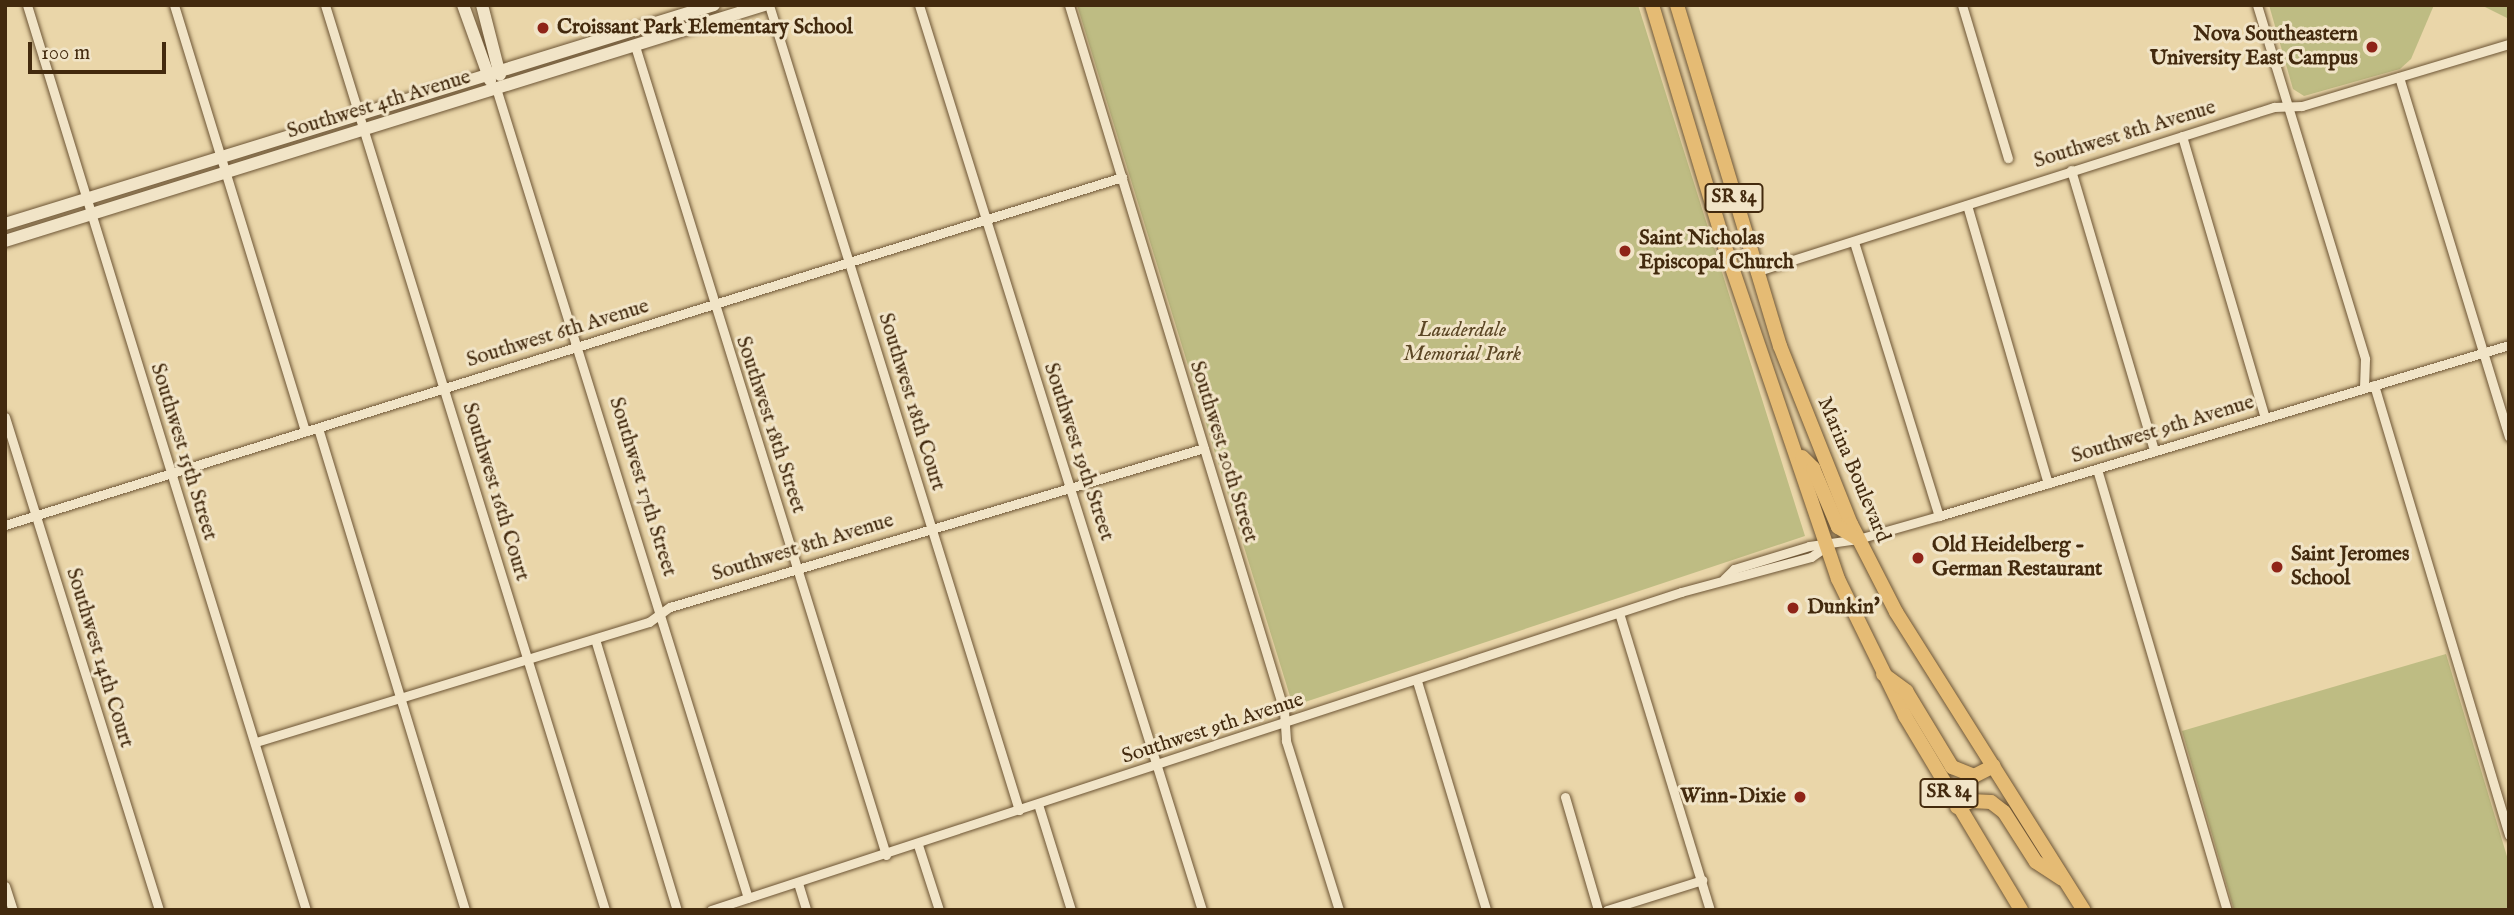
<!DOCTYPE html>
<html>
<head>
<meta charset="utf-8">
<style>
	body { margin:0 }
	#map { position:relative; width:2514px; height:915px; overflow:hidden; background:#ead6a9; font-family:"IM FELL English",serif }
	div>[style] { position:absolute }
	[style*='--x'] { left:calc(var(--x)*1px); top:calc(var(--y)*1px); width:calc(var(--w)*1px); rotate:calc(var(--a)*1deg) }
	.green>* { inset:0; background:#bebc83 }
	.roads { filter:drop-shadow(0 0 2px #6d5535) drop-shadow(0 0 2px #6d5535) }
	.street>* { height:9px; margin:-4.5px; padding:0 4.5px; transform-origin:4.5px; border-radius:4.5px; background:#f1e4c7 }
	.secondary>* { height:12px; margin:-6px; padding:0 6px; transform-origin:6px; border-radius:6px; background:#f1e4c7 }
	.primary>* { height:14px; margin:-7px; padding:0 7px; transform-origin:7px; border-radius:7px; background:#e5bb74 }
	.dots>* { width:19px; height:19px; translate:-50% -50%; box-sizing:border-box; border:4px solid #f1e4c7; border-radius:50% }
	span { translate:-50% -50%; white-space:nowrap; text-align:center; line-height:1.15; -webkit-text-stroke:6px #f1e4c7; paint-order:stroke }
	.shield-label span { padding:2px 5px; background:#f1e4c7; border:2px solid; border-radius:5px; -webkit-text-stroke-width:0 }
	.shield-label { font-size:19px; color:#432a0e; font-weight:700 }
	.poi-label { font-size:21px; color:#432a0e; font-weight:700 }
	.left { translate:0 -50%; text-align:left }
	.right { translate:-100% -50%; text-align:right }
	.street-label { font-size:21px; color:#432a0e }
	.park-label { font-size:21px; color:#5c4725; font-style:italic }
	.frame { position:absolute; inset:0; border:7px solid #432a0e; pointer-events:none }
	.scale { position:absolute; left:28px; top:42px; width:138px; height:32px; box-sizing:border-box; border:4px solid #432a0e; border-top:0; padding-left:9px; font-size:21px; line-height:24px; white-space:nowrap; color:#432a0e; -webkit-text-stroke:5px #f1e4c7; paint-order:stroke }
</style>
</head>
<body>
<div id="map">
	<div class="green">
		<i style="clip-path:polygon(1077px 5px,1638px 5px,1805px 536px,1293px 706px)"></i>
		<i style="clip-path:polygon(2269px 5px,2434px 5px,2411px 59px,2400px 69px,2304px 96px,2293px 89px)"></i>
		<i style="clip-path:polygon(2481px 5px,2509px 5px,2509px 19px)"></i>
		<i style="clip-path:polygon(2446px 654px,2509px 863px,2509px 910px,2234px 910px,2182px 731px)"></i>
	</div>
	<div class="roads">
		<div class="street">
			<i style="--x:27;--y:5;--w:947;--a:72.87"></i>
			<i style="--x:174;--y:5;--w:446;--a:72.9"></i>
			<i style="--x:325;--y:5;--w:947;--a:72.81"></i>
			<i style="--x:769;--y:5;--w:843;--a:72.75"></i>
			<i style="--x:919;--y:5;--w:948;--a:72.64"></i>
			<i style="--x:1069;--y:5;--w:738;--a:73.06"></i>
			<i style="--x:1284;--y:711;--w:30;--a:86"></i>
			<i style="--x:1286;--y:741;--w:177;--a:72.6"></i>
			<i style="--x:1962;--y:5;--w:160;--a:73.3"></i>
			<i style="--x:2257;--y:5;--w:370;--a:73"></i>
			<i style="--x:2365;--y:359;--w:29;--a:92"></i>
			<i style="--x:635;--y:46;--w:847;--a:72.76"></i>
			<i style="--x:2399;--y:77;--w:376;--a:73"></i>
			<i style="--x:496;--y:88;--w:848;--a:72.72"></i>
			<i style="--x:2182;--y:136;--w:294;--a:73.6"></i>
			<i style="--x:2071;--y:170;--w:293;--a:73.5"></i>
			<i style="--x:1967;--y:205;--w:290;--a:73.8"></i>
			<i style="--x:1854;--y:242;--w:287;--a:72.8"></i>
			<i style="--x:1755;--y:272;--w:545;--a:-17.64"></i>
			<i style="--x:2274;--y:107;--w:28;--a:-2"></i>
			<i style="--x:2302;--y:106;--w:216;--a:-16.7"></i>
			<i style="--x:2374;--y:385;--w:470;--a:73.3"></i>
			<i style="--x:5;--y:417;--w:516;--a:72.65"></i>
			<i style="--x:318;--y:428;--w:504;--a:73.04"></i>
			<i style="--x:2097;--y:469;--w:460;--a:73.6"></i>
			<i style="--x:5;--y:525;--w:1170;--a:-17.3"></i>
			<i style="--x:1724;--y:579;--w:14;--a:-45"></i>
			<i style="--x:1734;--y:569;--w:78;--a:-17"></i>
			<i style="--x:1809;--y:546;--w:49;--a:-8.1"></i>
			<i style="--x:1858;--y:539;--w:84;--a:-15.9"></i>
			<i style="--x:1939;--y:516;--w:595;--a:-16.7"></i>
			<i style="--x:1620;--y:616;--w:307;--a:73"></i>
			<i style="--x:595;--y:639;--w:283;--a:73.2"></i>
			<i style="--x:1417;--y:681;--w:239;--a:73.2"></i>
			<i style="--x:256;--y:742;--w:411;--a:-17"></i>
			<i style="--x:649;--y:622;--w:26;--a:-36"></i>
			<i style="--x:670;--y:607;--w:557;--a:-16.58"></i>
			<i style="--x:1565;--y:797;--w:118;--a:73.7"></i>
			<i style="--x:1038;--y:804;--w:111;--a:72.7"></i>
			<i style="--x:918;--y:845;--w:68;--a:72.1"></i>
			<i style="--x:798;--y:883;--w:28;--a:73"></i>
			<i style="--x:5;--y:886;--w:25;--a:72"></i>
			<i style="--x:711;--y:910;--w:1021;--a:-18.15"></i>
			<i style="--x:1681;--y:592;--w:135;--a:-15.1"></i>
			<i style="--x:1811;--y:557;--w:19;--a:-35"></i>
			<i style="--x:1607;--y:910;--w:100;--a:-17.5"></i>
		</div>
		<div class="secondary">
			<i style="--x:463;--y:5;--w:80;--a:70.2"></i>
			<i style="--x:482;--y:5;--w:72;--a:75.6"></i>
			<i style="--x:5;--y:224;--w:742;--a:-17.17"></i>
			<i style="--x:5;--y:241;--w:795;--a:-17.27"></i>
		</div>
		<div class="primary">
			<i style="--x:1652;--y:5;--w:259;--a:73.2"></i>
			<i style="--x:1727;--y:253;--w:344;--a:71.2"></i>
			<i style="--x:1838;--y:579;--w:153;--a:63.9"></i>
			<i style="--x:1905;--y:716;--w:226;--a:59.1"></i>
			<i style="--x:1677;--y:5;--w:356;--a:73.2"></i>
			<i style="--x:1780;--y:346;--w:192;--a:68.3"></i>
			<i style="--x:1851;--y:524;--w:99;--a:62.9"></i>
			<i style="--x:1896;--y:612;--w:352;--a:57.8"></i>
			<i style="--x:1802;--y:457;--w:16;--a:45"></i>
			<i style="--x:1813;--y:468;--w:64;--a:67"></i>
			<i style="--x:1838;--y:527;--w:23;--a:31"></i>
			<i style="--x:1883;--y:674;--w:29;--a:36"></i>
			<i style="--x:1906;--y:691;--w:89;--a:58.8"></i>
			<i style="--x:1952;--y:767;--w:24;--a:22"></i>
			<i style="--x:1974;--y:776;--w:22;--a:-27"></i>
			<i style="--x:1957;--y:807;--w:15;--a:-23"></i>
			<i style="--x:1971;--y:801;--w:20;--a:3"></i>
			<i style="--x:1991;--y:802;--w:16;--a:38"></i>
			<i style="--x:2004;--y:812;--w:59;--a:57.4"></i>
			<i style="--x:2036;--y:862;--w:31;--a:33"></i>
		</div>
	</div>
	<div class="dots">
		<i style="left:543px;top:28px;background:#8f2418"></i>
		<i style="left:2372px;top:47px;background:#8f2418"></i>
		<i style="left:1625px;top:251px;background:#8f2418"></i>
		<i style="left:1918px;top:558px;background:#8f2418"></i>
		<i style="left:2277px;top:567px;background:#8f2418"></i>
		<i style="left:1793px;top:608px;background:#8f2418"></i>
		<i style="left:1800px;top:797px;background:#8f2418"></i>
	</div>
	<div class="shield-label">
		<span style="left:1734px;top:198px">SR 84</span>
		<span style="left:1949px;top:793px">SR 84</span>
	</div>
	<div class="poi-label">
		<span class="left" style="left:557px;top:28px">Croissant Park Elementary School</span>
		<span class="right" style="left:2358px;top:47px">Nova Southeastern<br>University East Campus</span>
		<span class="left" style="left:1639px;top:251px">Saint Nicholas<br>Episcopal Church</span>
		<span class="left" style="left:1932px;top:558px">Old Heidelberg -<br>German Restaurant</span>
		<span class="left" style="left:2291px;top:567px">Saint Jeromes<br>School</span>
		<span class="left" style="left:1807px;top:608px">Dunkin'</span>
		<span class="right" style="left:1786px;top:797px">Winn-Dixie</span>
	</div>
	<div class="street-label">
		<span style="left:379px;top:105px;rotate:-17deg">Southwest 4th Avenue</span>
		<span style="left:2125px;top:135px;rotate:-17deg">Southwest 8th Avenue</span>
		<span style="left:558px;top:334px;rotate:-17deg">Southwest 6th Avenue</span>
		<span style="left:911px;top:402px;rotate:73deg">Southwest 18th Court</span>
		<span style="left:770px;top:425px;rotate:72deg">Southwest 18th Street</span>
		<span style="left:2163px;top:430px;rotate:-17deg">Southwest 9th Avenue</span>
		<span style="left:183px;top:452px;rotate:73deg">Southwest 15th Street</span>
		<span style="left:1078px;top:452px;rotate:72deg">Southwest 19th Street</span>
		<span style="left:1223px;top:452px;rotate:73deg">Southwest 20th Street</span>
		<span style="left:1853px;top:470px;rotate:67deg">Marina Boulevard</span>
		<span style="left:642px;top:487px;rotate:73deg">Southwest 17th Street</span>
		<span style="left:495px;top:492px;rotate:73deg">Southwest 16th Court</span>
		<span style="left:803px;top:548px;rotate:-17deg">Southwest 8th Avenue</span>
		<span style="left:99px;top:658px;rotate:73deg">Southwest 14th Court</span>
		<span style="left:1213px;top:729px;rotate:-18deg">Southwest 9th Avenue</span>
	</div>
	<div class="park-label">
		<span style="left:1462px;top:343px">Lauderdale<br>Memorial Park</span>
	</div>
	<div class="frame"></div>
	<div class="scale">100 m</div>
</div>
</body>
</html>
